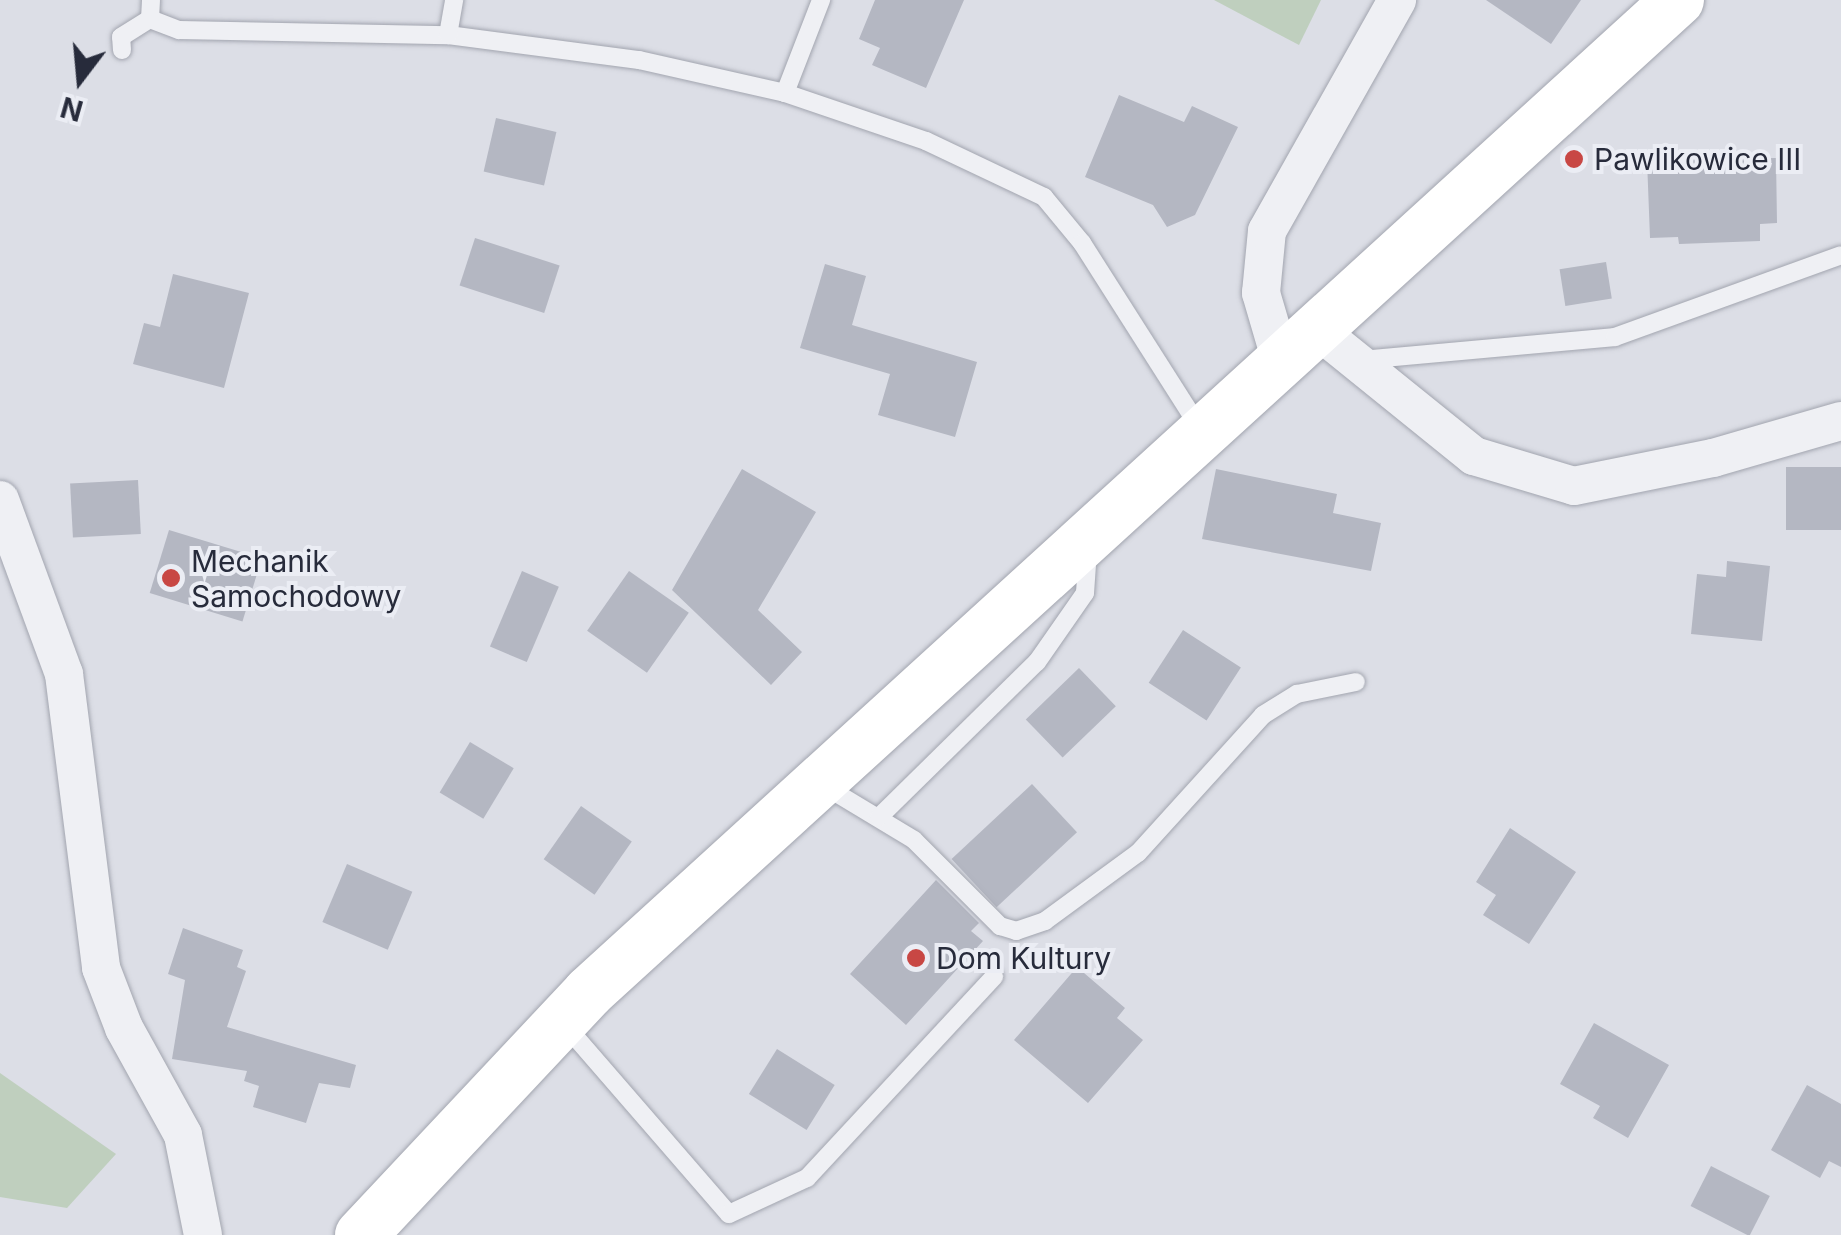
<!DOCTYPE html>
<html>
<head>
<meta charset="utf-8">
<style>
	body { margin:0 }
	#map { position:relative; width:1841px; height:1235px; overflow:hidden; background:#dcdee6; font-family:Inter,sans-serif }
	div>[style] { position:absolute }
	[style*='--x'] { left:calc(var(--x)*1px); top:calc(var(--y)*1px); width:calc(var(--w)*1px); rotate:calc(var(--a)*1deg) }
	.green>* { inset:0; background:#bfcfbe }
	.building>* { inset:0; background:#b4b7c2; transform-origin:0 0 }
	.roads { filter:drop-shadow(0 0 2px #a2a5af) drop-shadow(0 0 2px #a2a5af) }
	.lane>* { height:18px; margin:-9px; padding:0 9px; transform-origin:9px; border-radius:9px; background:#eff0f4 }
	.street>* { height:38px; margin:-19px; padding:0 19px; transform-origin:19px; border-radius:19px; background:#eff0f4 }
	.secondary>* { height:52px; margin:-26px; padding:0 26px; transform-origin:26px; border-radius:26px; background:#fff }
	.dots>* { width:28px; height:28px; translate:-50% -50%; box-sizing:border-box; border:5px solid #ebedf4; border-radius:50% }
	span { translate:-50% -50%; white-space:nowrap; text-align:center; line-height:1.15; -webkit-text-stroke:8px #ebedf4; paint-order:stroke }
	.poi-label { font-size:30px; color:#272b3b }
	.left { translate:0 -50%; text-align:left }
	.north { position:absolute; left:30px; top:30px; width:100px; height:100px; -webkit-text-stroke:8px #ebedf4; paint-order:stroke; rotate:196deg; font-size:28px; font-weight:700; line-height:40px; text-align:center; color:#272b3b }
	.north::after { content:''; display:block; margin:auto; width:35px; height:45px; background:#272b3b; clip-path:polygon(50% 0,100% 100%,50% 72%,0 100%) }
</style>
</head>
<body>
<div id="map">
	<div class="green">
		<i style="clip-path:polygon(1214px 0,1321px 0,1299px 45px)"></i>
		<i style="clip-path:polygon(0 1073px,116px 1154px,67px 1208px,0 1197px)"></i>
	</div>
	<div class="building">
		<i style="clip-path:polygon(875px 0,964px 0,926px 88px,872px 65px,880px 48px,859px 39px)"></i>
		<i style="clip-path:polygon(1486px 0,1581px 0,1551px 44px)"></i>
		<i style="clip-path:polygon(1119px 95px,1184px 122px,1192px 106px,1238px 127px,1195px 215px,1167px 227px,1153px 205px,1085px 177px)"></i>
		<i style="left:496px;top:118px;width:62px;height:55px;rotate:13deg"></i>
		<i style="clip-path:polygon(1776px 158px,1777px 223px,1760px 224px,1760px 241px,1679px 244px,1678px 237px,1650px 238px,1647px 160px)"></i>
		<i style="left:475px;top:238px;width:89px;height:50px;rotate:18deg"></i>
		<i style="left:1606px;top:262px;width:37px;height:47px;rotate:81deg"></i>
		<i style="clip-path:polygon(825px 264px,866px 276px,852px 325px,977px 362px,955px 437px,878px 415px,890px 374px,800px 348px)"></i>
		<i style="clip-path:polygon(173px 274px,249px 293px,224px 388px,133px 364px,144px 323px,160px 327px)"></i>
		<i style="left:1841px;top:467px;width:63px;height:55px;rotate:90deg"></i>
		<i style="clip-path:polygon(742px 469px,816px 512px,758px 610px,802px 652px,771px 685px,672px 590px)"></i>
		<i style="clip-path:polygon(1216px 469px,1337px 494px,1333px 513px,1381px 523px,1371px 571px,1202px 539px)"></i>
		<i style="left:138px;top:480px;width:54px;height:68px;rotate:87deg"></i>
		<i style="left:169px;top:530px;width:97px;height:66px;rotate:17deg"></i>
		<i style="clip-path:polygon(1727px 561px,1770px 566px,1762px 641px,1691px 634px,1697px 574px,1726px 577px)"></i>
		<i style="left:522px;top:571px;width:40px;height:82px;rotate:23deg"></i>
		<i style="left:629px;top:571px;width:73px;height:73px;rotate:35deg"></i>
		<i style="left:1183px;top:630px;width:69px;height:63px;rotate:33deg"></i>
		<i style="left:1079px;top:668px;width:53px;height:74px;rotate:46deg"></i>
		<i style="left:470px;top:742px;width:51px;height:59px;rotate:31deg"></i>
		<i style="left:1032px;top:784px;width:66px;height:110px;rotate:47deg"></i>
		<i style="left:581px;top:806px;width:62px;height:65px;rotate:35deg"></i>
		<i style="clip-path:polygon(1510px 828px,1576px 872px,1529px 944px,1483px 915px,1496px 895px,1476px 882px)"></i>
		<i style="left:347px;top:864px;width:71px;height:63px;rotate:23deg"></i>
		<i style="clip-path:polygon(936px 880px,979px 923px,971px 931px,983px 941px,906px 1025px,850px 974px)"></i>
		<i style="clip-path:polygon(183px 928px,243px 950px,237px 967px,246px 971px,227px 1027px,356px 1065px,350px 1088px,319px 1083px,306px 1123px,253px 1107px,259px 1086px,244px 1081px,247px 1071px,172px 1059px,185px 980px,168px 974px)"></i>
		<i style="clip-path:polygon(1077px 967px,1125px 1008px,1117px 1018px,1143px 1040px,1088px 1103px,1014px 1040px)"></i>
		<i style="clip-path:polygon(1594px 1023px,1669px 1065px,1628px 1138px,1593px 1118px,1600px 1106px,1560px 1084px)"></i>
		<i style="left:777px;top:1049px;width:68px;height:53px;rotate:32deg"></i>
		<i style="clip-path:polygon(1807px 1085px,1841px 1104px,1841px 1167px,1829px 1161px,1820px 1178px,1771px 1150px)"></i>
		<i style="left:1711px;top:1166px;width:66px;height:45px;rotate:27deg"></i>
	</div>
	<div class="roads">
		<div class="lane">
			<i style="--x:151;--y:0;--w:19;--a:93"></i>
			<i style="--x:150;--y:19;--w:31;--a:21"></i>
			<i style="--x:179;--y:30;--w:269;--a:1.1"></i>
			<i style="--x:448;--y:35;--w:193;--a:7.5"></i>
			<i style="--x:639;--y:60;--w:150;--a:12.7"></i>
			<i style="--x:785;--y:93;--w:149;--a:18.8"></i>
			<i style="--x:926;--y:141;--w:131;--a:25.4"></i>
			<i style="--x:1044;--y:197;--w:60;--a:50.4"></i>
			<i style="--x:1082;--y:243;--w:219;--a:57.5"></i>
			<i style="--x:448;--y:35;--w:36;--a:-80"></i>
			<i style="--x:122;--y:50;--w:13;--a:-94"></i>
			<i style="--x:121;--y:37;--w:34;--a:-32"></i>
			<i style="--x:785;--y:93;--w:100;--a:-68.8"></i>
			<i style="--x:1362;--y:360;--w:254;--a:-5.2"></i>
			<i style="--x:1615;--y:337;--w:240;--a:-19.9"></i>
			<i style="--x:823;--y:785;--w:106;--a:31.1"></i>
			<i style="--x:914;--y:840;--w:122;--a:45"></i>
			<i style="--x:1000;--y:926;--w:17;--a:17"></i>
			<i style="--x:1016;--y:931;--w:31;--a:-19"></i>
			<i style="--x:1045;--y:921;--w:115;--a:-36.2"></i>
			<i style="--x:1138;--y:853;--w:186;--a:-47.8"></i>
			<i style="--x:1263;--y:715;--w:40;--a:-32"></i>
			<i style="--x:1297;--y:694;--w:60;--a:-11.5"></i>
			<i style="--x:879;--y:817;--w:221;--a:-44.5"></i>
			<i style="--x:1037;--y:662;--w:84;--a:-55.2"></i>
			<i style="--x:1085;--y:593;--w:39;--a:-86"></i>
			<i style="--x:565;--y:1025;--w:250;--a:49.1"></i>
			<i style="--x:729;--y:1214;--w:86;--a:-24.8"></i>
			<i style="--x:807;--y:1178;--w:275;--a:-47.1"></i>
		</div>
		<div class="street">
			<i style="--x:1314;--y:327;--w:206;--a:38.9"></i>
			<i style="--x:1474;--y:456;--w:104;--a:16.7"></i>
			<i style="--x:1574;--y:486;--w:142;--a:-11.4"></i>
			<i style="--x:1713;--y:458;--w:133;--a:-16.1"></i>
			<i style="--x:1280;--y:358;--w:68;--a:-106.3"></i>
			<i style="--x:1261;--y:293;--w:62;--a:-84.5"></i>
			<i style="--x:1267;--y:231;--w:265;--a:-60.6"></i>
			<i style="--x:0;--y:500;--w:185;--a:69.8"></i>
			<i style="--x:64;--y:674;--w:296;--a:82.8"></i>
			<i style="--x:101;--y:968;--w:64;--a:69"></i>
			<i style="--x:124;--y:1028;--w:122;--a:61.1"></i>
			<i style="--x:183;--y:1135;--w:102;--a:78.7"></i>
		</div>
		<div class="secondary">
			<i style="--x:361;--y:1235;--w:333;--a:-46.8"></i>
			<i style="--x:589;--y:992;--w:1473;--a:-42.33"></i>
		</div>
	</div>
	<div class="dots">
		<i style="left:1574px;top:159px;background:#c84744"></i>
		<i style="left:171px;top:578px;background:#c84744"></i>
		<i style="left:916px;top:958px;background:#c84744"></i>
	</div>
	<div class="poi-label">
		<span class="left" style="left:1594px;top:159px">Pawlikowice III</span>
		<span class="left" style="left:191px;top:578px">Mechanik<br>Samochodowy</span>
		<span class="left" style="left:936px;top:958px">Dom Kultury</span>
	</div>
	<div class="north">N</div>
</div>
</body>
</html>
